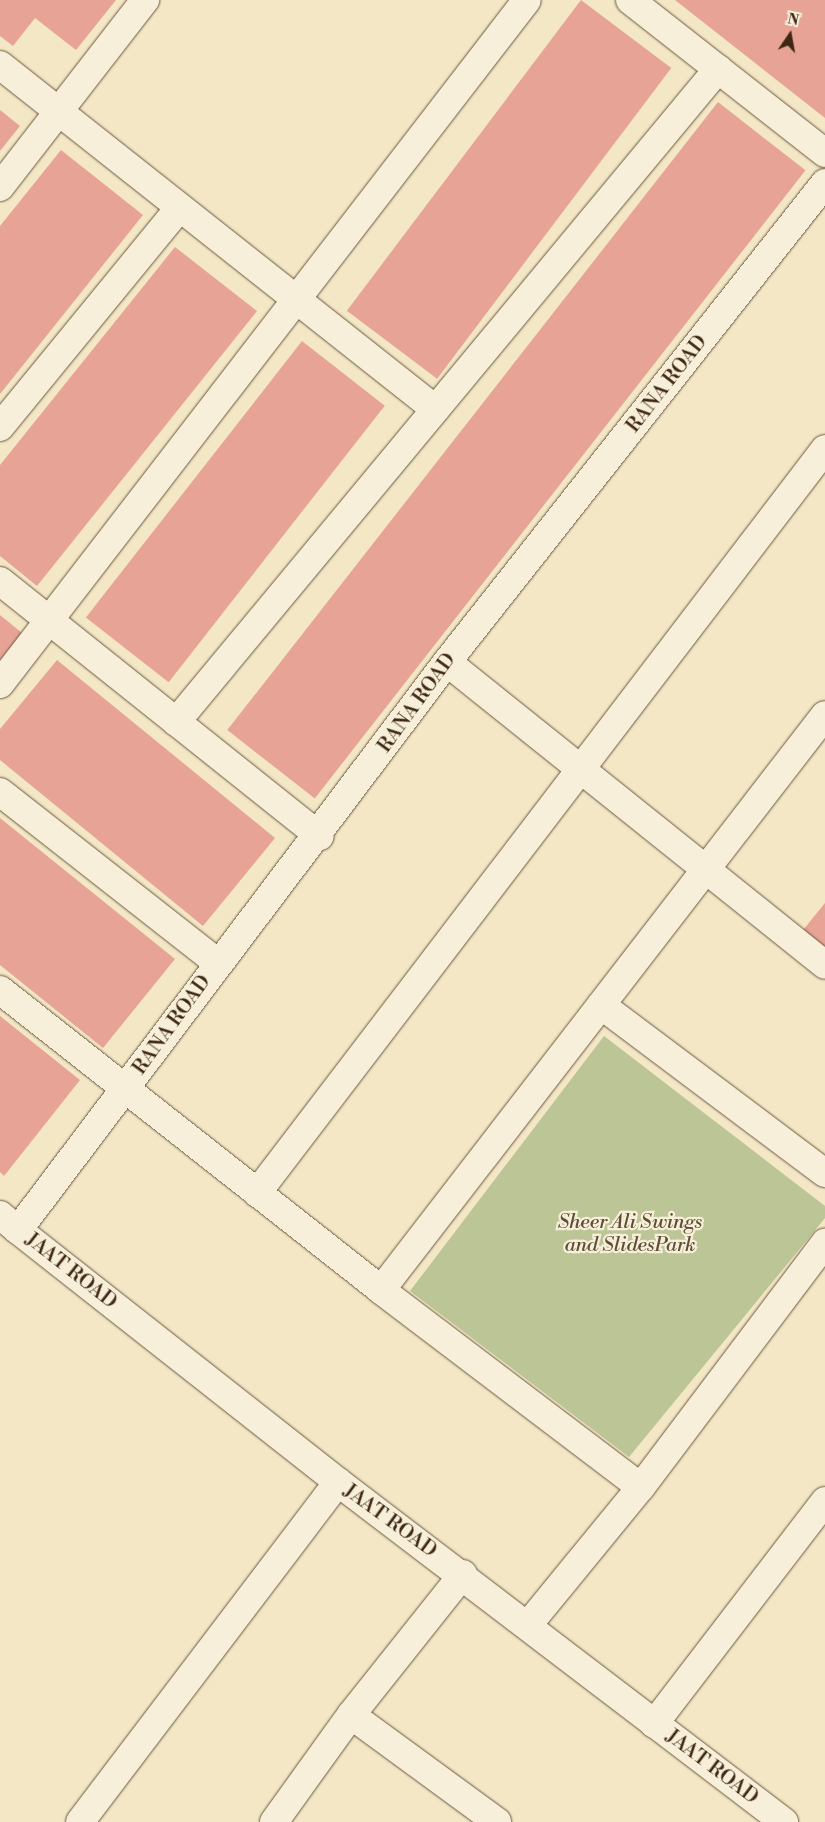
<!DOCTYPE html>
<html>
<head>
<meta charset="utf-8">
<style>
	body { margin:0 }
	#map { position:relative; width:825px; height:1822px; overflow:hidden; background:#f3e7c5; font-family:"Libre Bodoni",serif }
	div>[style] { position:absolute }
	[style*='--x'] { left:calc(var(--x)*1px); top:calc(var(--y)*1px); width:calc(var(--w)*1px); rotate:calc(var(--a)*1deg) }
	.green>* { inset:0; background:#bbc595 }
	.building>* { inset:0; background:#e7a396; transform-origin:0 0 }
	.roads { filter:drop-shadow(0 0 1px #6b5740) drop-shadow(0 0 1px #6b5740) }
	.street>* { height:28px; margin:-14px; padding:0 14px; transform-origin:14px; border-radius:14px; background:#f7efd9 }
	.secondary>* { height:28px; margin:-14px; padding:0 14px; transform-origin:14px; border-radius:14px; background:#f7efd9 }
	span { translate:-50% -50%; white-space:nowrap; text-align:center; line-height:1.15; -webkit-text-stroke:4.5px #f7efd9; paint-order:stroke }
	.street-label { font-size:20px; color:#3e2714 }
	.park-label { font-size:20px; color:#5d4e34; font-style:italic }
	.north { position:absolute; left:765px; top:10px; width:50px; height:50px; -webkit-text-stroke:4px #f7efd9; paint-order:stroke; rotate:12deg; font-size:14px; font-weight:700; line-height:20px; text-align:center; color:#3e2714 }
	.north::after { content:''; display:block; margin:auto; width:18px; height:22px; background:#3e2714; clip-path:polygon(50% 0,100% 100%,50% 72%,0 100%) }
</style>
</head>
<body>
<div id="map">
	<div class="green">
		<i style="clip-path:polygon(604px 1036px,825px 1206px,825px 1218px,629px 1457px,410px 1291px)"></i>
	</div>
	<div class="building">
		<i style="clip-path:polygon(0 0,116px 0,76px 50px,35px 18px,13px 46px,0 36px)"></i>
		<i style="left:581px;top:0;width:113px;height:389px;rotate:37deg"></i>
		<i style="clip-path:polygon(675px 0,825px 0,825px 118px)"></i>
		<i style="left:718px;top:102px;width:111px;height:797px;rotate:38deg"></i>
		<i style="clip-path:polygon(0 110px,20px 126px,0 151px)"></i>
		<i style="clip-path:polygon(61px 150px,143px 215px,0 394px,0 226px)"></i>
		<i style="clip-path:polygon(175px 247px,257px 311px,37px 586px,0 556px,0 465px)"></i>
		<i style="left:302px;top:341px;width:105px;height:351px;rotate:38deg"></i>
		<i style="clip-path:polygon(0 615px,22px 633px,0 660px)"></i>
		<i style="clip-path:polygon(57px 660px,275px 838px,203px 926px,0 760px,0 729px)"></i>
		<i style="clip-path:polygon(0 818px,175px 959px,103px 1048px,0 965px)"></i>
		<i style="clip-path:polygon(825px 903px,825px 956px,799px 935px)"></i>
		<i style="clip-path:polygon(0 1016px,80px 1080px,4px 1176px,0 1172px)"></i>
	</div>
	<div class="roads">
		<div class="street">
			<i style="--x:630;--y:0;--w:248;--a:38.1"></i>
			<i style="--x:0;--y:65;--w:555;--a:38.34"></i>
			<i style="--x:0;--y:187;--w:237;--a:-52.2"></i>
			<i style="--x:0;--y:427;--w:283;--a:-50.7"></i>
			<i style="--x:0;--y:581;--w:409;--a:38.6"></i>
			<i style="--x:447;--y:662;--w:484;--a:38.7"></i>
			<i style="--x:0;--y:684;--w:863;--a:-52.39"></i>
			<i style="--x:176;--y:722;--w:849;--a:-50.31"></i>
			<i style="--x:0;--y:792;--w:277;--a:38.1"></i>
			<i style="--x:0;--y:990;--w:485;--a:38.2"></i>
			<i style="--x:381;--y:1290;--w:326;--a:37.2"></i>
			<i style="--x:601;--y:1005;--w:280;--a:36.9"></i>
			<i style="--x:257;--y:1193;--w:936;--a:-52.64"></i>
			<i style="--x:18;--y:1230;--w:407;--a:38.2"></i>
			<i style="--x:338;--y:1482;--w:561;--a:37.32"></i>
			<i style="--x:381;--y:1290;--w:726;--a:-52.33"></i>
			<i style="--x:528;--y:1625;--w:178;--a:-50.7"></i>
			<i style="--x:641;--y:1487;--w:306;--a:-53"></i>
			<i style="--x:351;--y:1715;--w:181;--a:36.2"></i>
			<i style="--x:654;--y:1724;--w:281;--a:-52.5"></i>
			<i style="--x:80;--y:1822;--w:427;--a:-52.8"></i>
			<i style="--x:274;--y:1822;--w:132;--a:-54.3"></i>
			<i style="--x:351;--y:1715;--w:180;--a:-51.5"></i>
		</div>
		<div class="secondary">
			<i style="--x:0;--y:1215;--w:23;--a:40"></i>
			<i style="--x:18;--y:1230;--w:712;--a:-52.94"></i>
			<i style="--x:447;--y:662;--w:610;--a:-51.72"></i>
		</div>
	</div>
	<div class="street-label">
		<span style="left:667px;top:384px;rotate:-52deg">RANA ROAD</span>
		<span style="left:417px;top:703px;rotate:-54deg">RANA ROAD</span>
		<span style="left:172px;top:1025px;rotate:-54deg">RANA ROAD</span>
		<span style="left:71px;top:1271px;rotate:38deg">JAAT ROAD</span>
		<span style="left:390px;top:1521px;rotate:36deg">JAAT ROAD</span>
		<span style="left:712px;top:1767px;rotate:37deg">JAAT ROAD</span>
	</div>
	<div class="park-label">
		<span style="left:630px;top:1234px">Sheer Ali Swings<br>and SlidesPark</span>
	</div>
	<div class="north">N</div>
</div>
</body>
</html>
